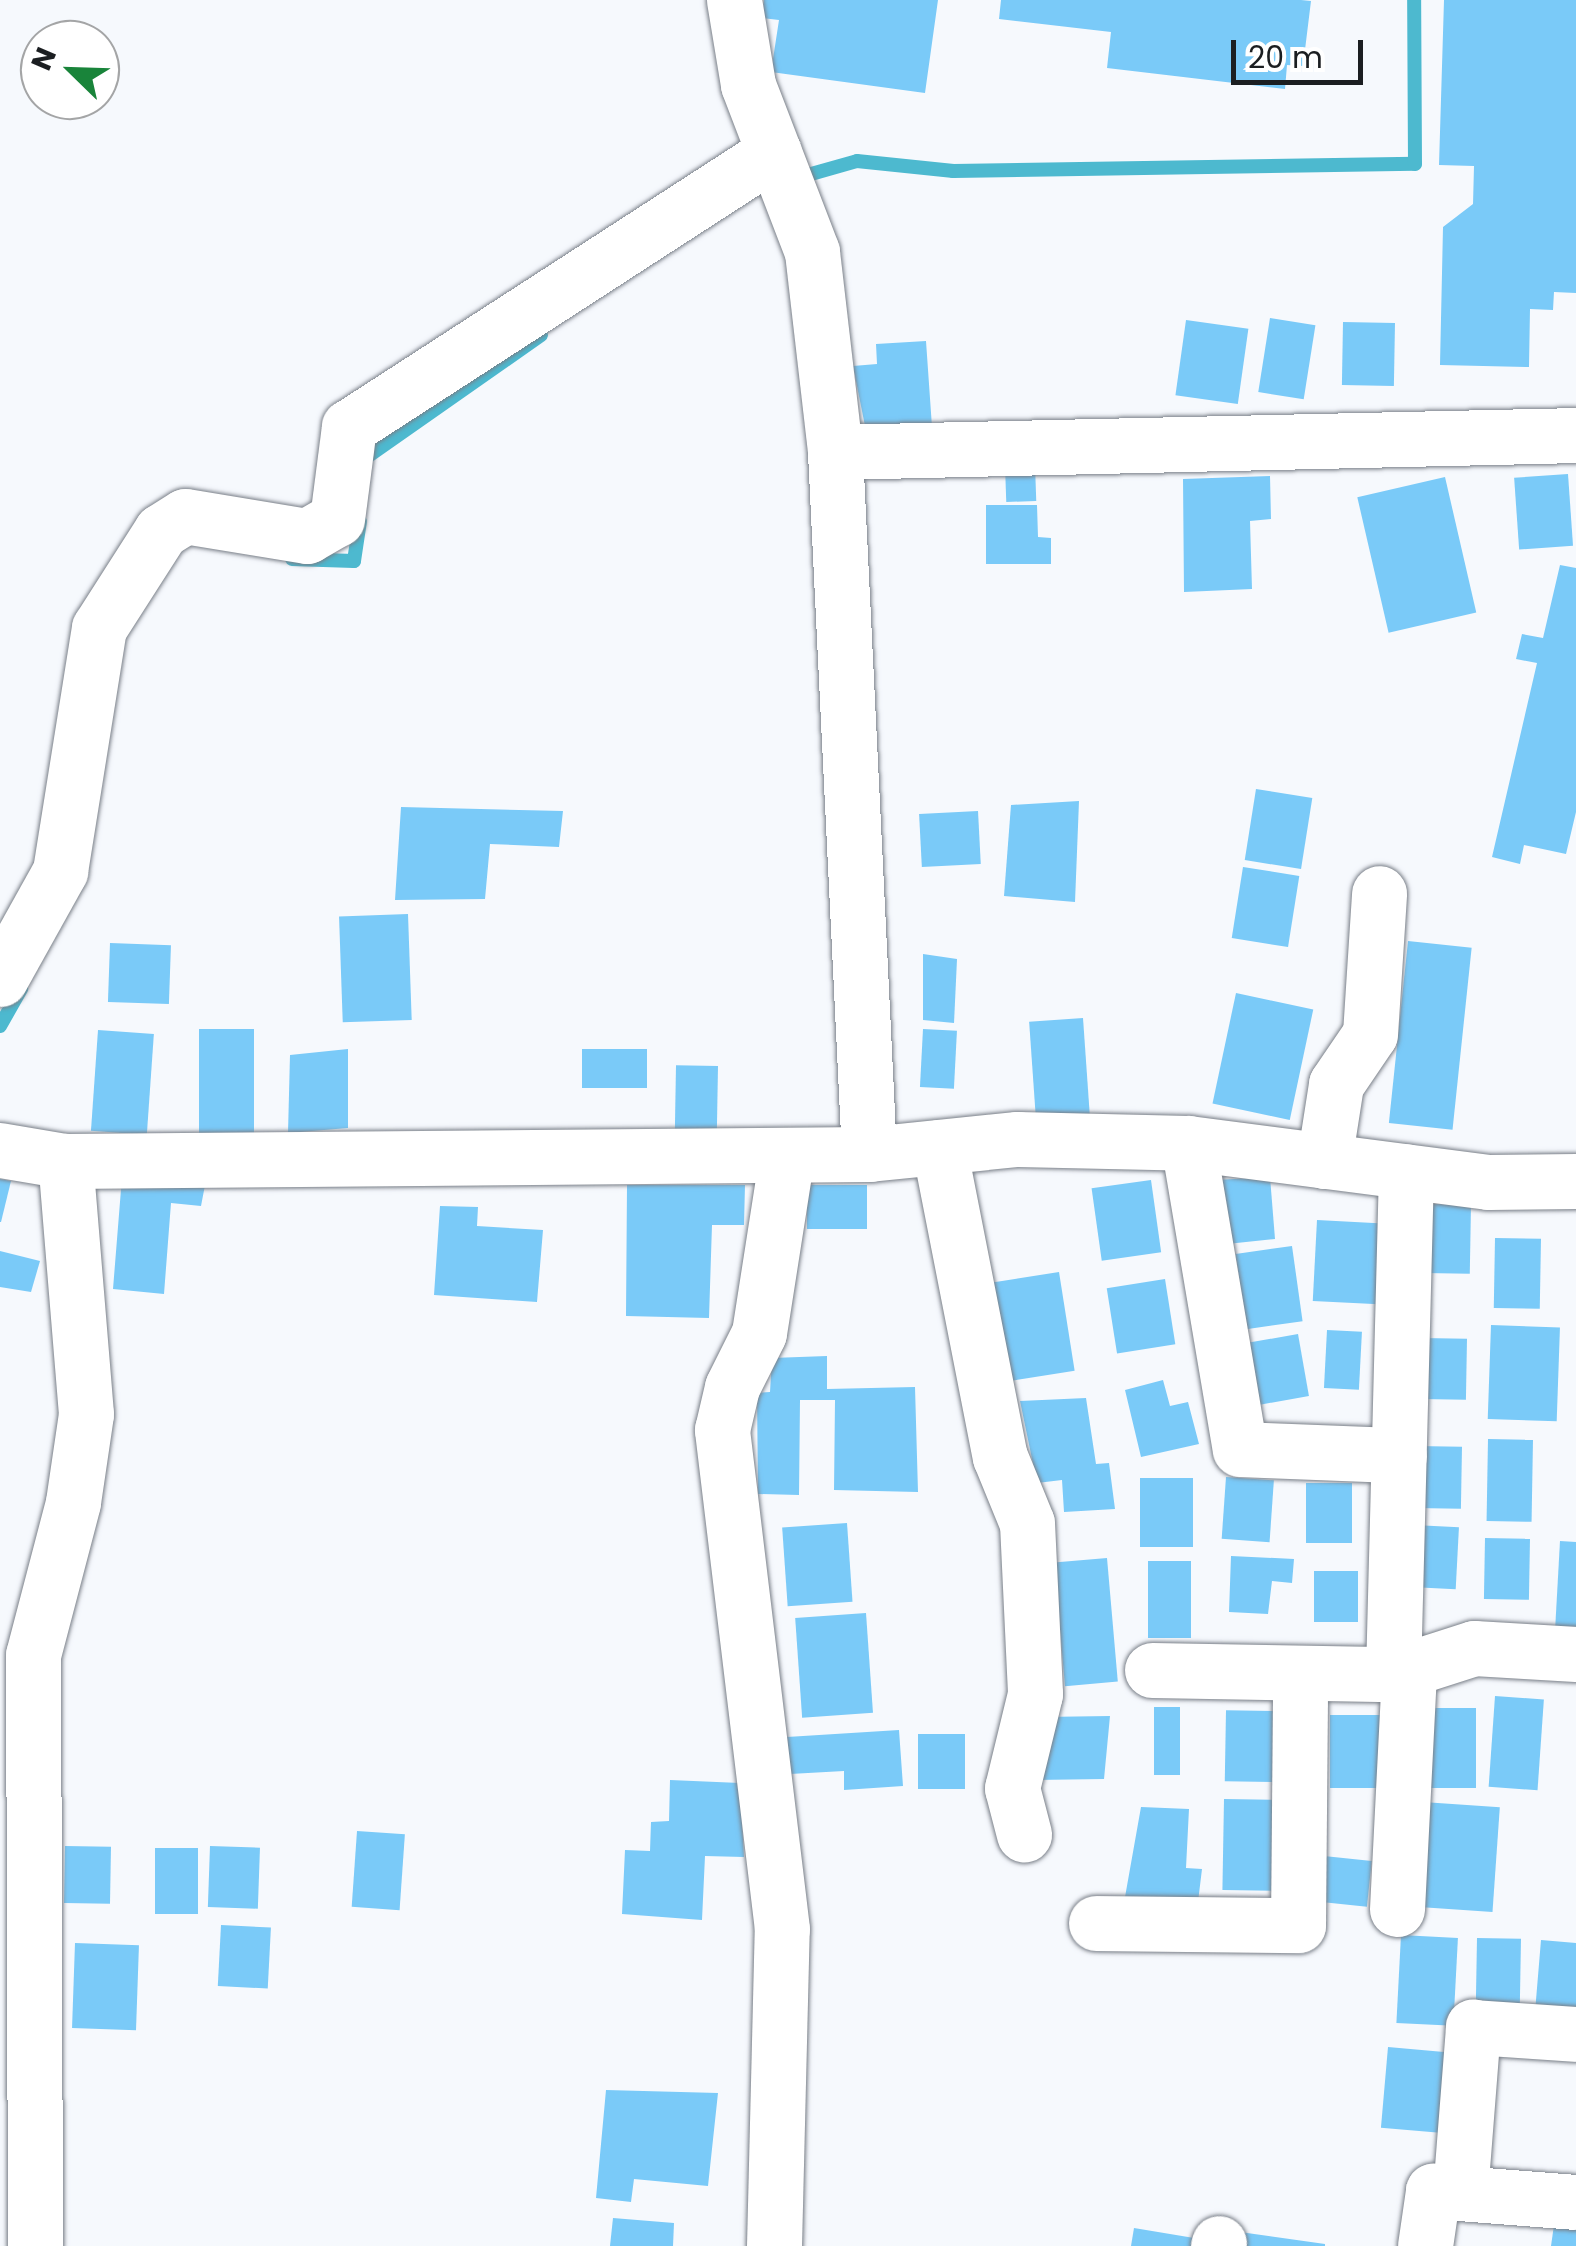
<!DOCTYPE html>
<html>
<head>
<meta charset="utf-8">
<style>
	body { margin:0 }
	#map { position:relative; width:1576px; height:2246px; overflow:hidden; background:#f6f9fd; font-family:Poppins,sans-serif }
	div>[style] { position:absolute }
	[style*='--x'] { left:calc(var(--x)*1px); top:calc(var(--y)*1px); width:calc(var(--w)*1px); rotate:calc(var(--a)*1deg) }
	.stream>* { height:14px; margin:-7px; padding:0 7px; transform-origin:7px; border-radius:7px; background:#4db9cf }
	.building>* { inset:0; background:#7acaf8; transform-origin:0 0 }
	.roads { filter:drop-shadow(0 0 2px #797f88) drop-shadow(0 0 2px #797f88) }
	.minor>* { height:55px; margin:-27.5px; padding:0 27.5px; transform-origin:27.5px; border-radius:27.5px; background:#fff }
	span { translate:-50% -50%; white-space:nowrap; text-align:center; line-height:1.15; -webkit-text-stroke:8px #fff; paint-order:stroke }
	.north { position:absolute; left:20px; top:20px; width:100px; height:100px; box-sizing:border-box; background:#fff; border:2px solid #a4a5a6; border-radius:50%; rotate:293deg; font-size:28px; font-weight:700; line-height:40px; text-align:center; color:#1b1e21 }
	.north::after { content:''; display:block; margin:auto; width:35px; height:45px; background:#19843a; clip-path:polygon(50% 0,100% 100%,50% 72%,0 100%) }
	.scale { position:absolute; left:1231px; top:40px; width:132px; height:45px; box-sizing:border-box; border:5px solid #1b1e21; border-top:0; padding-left:12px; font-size:30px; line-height:35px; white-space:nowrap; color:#1b1e21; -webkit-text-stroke:8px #fff; paint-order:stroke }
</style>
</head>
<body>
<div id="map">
	<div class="stream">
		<i style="--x:797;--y:178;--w:62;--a:-15.8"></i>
		<i style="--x:857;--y:161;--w:97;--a:5.9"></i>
		<i style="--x:953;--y:171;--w:462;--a:-0.9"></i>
		<i style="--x:1415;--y:164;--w:164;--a:-90.3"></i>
		<i style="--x:364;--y:459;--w:216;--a:-35"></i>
		<i style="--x:292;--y:559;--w:62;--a:1.8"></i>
		<i style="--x:354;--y:561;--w:40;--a:-81.5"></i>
		<i style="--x:0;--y:1026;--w:43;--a:-60.4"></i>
	</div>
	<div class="building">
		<i style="clip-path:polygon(764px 0,938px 0,925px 93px,771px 72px,779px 20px,762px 18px)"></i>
		<i style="clip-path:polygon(1001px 0,1301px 0,1311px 1px,1303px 66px,1287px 65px,1285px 89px,1107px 68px,1111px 32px,999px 19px)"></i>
		<i style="clip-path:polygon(1444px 0,1576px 0,1576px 293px,1554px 292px,1553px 310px,1530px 309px,1529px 367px,1440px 365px,1443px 227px,1473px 204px,1474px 166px,1439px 165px)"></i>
		<i style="left:1270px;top:318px;width:46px;height:75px;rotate:9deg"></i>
		<i style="left:1186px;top:320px;width:63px;height:76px;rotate:8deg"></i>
		<i style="left:1343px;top:322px;width:52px;height:63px;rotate:1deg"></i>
		<i style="clip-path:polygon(926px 341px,932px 427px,866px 431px,853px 366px,877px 364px,876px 344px)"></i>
		<i style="left:1035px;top:465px;width:36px;height:30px;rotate:88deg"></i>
		<i style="left:1568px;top:474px;width:72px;height:54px;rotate:86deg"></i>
		<i style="clip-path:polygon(1270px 476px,1271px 519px,1250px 521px,1252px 589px,1184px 592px,1183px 479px)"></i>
		<i style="left:1445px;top:477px;width:139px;height:90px;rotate:77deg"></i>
		<i style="clip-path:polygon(986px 505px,1037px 505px,1038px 537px,1051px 538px,1051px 564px,986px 564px)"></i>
		<i style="clip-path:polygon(1560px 565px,1576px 568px,1576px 812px,1566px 854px,1524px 845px,1520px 864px,1492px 857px,1537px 663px,1516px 659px,1522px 634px,1543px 638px)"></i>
		<i style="left:1256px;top:789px;width:57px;height:72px;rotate:9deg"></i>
		<i style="clip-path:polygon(1079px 801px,1075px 902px,1004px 896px,1011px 805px)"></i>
		<i style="clip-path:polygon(401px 807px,563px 811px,559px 847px,490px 844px,485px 899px,395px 900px)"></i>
		<i style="left:978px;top:811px;width:53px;height:59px;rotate:87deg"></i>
		<i style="left:1243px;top:867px;width:57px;height:72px;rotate:9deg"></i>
		<i style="left:408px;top:914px;width:106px;height:69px;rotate:88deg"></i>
		<i style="left:1408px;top:941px;width:64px;height:183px;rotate:6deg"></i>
		<i style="left:110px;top:943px;width:61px;height:59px;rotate:2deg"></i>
		<i style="clip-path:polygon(923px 954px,957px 959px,954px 1023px,923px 1020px)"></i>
		<i style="left:1236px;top:993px;width:79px;height:113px;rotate:12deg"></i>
		<i style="left:1083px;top:1018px;width:97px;height:54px;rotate:86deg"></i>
		<i style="left:199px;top:1029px;width:55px;height:109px"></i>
		<i style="left:923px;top:1029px;width:34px;height:58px;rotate:3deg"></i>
		<i style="left:98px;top:1030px;width:56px;height:101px;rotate:4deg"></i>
		<i style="clip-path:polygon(348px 1049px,348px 1128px,288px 1133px,290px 1055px)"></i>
		<i style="left:582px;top:1049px;width:65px;height:39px"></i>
		<i style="left:718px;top:1066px;width:72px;height:42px;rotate:91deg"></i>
		<i style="clip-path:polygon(122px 1177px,206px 1180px,201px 1206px,171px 1203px,164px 1294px,113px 1289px)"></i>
		<i style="clip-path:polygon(1270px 1177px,1275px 1239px,1227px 1244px,1216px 1180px)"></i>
		<i style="clip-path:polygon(0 1179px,11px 1181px,1px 1222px,0 1222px)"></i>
		<i style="left:1151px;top:1180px;width:73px;height:60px;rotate:82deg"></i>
		<i style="clip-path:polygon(627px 1185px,745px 1185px,744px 1225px,712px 1225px,709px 1318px,626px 1316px)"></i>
		<i style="left:867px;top:1185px;width:44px;height:60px;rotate:90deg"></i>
		<i style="left:1425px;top:1204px;width:46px;height:69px;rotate:1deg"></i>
		<i style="clip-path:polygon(440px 1206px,478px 1207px,477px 1226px,543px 1230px,537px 1302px,434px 1295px)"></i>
		<i style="left:1317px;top:1220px;width:66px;height:81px;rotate:3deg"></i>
		<i style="left:1495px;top:1238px;width:46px;height:70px;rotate:1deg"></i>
		<i style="left:1292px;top:1246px;width:76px;height:57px;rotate:82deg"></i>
		<i style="clip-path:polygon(0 1251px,40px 1261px,31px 1292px,0 1287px)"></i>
		<i style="left:1059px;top:1272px;width:100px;height:69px;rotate:81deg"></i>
		<i style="left:1165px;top:1279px;width:66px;height:59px;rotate:81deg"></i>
		<i style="left:1491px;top:1325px;width:69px;height:94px;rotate:2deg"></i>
		<i style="left:1327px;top:1330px;width:35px;height:58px;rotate:3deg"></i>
		<i style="left:1298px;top:1334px;width:63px;height:51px;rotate:80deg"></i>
		<i style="left:1422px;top:1338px;width:45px;height:61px;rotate:1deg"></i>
		<i style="clip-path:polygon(827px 1356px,827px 1389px,915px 1387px,918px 1492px,834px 1490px,835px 1400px,800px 1400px,799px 1495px,758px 1494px,757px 1393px,770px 1392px,772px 1358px)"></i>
		<i style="clip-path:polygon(1163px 1380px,1170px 1406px,1188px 1402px,1199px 1444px,1141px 1457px,1125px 1390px)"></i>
		<i style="clip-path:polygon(1086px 1398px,1096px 1464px,1109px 1463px,1115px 1509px,1064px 1512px,1062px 1480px,1037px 1483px,1020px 1401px)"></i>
		<i style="left:1488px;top:1439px;width:45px;height:82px;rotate:1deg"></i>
		<i style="left:1416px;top:1446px;width:46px;height:62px;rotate:1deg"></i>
		<i style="left:1226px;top:1477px;width:48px;height:62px;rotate:4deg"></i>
		<i style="left:1193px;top:1478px;width:69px;height:53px;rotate:90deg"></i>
		<i style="left:1352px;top:1483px;width:60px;height:46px;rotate:90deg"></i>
		<i style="left:847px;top:1523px;width:79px;height:65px;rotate:86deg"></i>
		<i style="left:1414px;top:1525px;width:45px;height:62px;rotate:3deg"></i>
		<i style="left:1485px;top:1538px;width:45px;height:61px;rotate:1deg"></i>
		<i style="clip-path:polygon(1560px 1541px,1576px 1542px,1576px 1632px,1555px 1631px)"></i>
		<i style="clip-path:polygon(1231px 1556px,1294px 1559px,1292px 1583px,1272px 1581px,1268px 1614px,1229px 1612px)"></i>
		<i style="left:1107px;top:1558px;width:124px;height:53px;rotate:85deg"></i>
		<i style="left:1148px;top:1561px;width:43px;height:77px"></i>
		<i style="left:1314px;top:1571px;width:44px;height:51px"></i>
		<i style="left:866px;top:1613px;width:100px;height:71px;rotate:86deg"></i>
		<i style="left:1495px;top:1696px;width:49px;height:91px;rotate:4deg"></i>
		<i style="left:1154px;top:1707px;width:26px;height:68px"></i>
		<i style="left:1421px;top:1708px;width:55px;height:80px"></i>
		<i style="left:1275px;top:1711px;width:71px;height:49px;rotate:91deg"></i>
		<i style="left:1330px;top:1715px;width:55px;height:73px"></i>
		<i style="clip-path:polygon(1110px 1716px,1104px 1779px,1035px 1780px,1042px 1717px)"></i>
		<i style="clip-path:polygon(899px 1730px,903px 1786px,844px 1790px,844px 1771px,790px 1774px,787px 1737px)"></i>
		<i style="left:918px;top:1734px;width:47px;height:55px"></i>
		<i style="clip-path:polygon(670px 1780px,740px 1783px,744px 1857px,705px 1856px,702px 1920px,622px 1914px,625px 1850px,650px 1851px,651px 1822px,669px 1821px)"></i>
		<i style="left:1224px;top:1799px;width:51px;height:91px;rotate:1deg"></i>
		<i style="left:1423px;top:1802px;width:77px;height:105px;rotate:4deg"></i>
		<i style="clip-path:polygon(1141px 1807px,1189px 1809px,1186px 1868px,1202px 1869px,1198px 1902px,1125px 1897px)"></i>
		<i style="left:357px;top:1831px;width:48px;height:76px;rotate:4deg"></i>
		<i style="left:65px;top:1846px;width:46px;height:57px;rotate:1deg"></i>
		<i style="left:210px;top:1846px;width:50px;height:61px;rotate:2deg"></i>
		<i style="left:155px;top:1848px;width:43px;height:66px"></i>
		<i style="left:1324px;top:1856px;width:48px;height:46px;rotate:6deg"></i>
		<i style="left:221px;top:1925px;width:50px;height:61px;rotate:3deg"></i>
		<i style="left:1401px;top:1935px;width:57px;height:88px;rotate:3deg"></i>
		<i style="left:1477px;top:1938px;width:44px;height:70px;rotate:1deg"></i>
		<i style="clip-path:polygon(1541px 1940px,1576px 1943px,1576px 2013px,1535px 2012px)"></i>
		<i style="left:75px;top:1943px;width:64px;height:85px;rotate:2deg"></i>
		<i style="left:1388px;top:2047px;width:59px;height:81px;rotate:5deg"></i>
		<i style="clip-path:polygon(606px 2090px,718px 2093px,708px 2186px,634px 2179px,631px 2202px,596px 2198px)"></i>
		<i style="clip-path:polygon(613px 2218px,674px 2223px,673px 2246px,610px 2246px)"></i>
		<i style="clip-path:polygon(1554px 2225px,1576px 2227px,1576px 2246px,1551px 2246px)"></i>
		<i style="clip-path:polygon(1134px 2228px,1194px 2238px,1192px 2246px,1131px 2246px)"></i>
		<i style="clip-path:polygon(1233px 2231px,1325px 2244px,1325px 2246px,1231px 2246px)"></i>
	</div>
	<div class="roads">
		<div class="minor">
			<i style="--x:734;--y:0;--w:86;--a:80.6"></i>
			<i style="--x:748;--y:85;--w:179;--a:69"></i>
			<i style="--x:812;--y:252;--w:201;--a:83.4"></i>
			<i style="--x:835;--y:452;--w:703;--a:87.23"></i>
			<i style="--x:835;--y:452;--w:741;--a:-1.31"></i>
			<i style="--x:0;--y:979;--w:124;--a:-60.9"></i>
			<i style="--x:60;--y:871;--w:246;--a:-80.9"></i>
			<i style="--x:99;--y:628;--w:115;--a:-57.4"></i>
			<i style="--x:161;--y:531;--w:28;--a:-32"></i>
			<i style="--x:185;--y:516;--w:124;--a:9.3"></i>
			<i style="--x:307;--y:536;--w:34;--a:-30"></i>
			<i style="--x:337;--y:519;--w:93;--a:-82.6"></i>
			<i style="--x:349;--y:427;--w:506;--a:-32.91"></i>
			<i style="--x:1188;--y:1143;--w:310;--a:80.4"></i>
			<i style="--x:1240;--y:1449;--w:159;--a:2.2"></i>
			<i style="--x:939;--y:1147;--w:316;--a:78.9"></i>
			<i style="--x:1000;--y:1457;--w:71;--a:67.8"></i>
			<i style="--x:1027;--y:1523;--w:171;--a:87.3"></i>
			<i style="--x:1035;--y:1694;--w:97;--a:103.7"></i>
			<i style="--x:1012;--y:1788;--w:48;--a:75.4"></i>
			<i style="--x:0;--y:1150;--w:66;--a:9.6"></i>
			<i style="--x:65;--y:1161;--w:804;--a:-0.5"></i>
			<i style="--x:869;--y:1154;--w:149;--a:-5.8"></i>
			<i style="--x:1017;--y:1139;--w:171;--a:1.3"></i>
			<i style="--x:1188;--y:1143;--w:303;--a:7.4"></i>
			<i style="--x:1488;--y:1182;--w:88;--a:-0.7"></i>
			<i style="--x:1324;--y:1161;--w:78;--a:-81.1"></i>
			<i style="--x:1336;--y:1084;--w:60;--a:-55.8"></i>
			<i style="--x:1370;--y:1034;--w:141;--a:-86.3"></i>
			<i style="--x:1152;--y:1670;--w:241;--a:1"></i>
			<i style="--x:1393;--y:1674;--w:85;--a:-17.8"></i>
			<i style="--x:1474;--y:1648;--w:102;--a:3.4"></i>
			<i style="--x:1393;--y:1674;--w:503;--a:-88.52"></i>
			<i style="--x:1397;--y:1909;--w:240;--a:-87.1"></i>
			<i style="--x:1096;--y:1923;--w:202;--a:0.6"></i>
			<i style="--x:1298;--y:1925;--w:252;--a:-89.5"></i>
			<i style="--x:1460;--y:2193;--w:167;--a:-85.5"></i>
			<i style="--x:1473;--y:2027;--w:103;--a:3.9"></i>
			<i style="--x:35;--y:2246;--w:591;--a:-90.19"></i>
			<i style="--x:33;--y:1655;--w:158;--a:-75.3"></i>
			<i style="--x:73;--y:1502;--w:89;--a:-81.6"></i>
			<i style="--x:86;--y:1414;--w:254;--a:-94.7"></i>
			<i style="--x:774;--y:2246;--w:317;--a:-88.6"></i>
			<i style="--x:782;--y:1929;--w:503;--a:-96.86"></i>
			<i style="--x:722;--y:1430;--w:44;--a:-76.9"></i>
			<i style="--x:732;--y:1387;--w:60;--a:-63.4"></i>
			<i style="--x:759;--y:1333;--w:180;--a:-81.1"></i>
			<i style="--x:1218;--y:2246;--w:3;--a:-72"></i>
			<i style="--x:1425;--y:2246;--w:56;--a:-81.7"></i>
			<i style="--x:1433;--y:2191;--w:143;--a:4.4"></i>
		</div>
	</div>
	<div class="north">N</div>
	<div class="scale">20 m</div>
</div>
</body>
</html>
